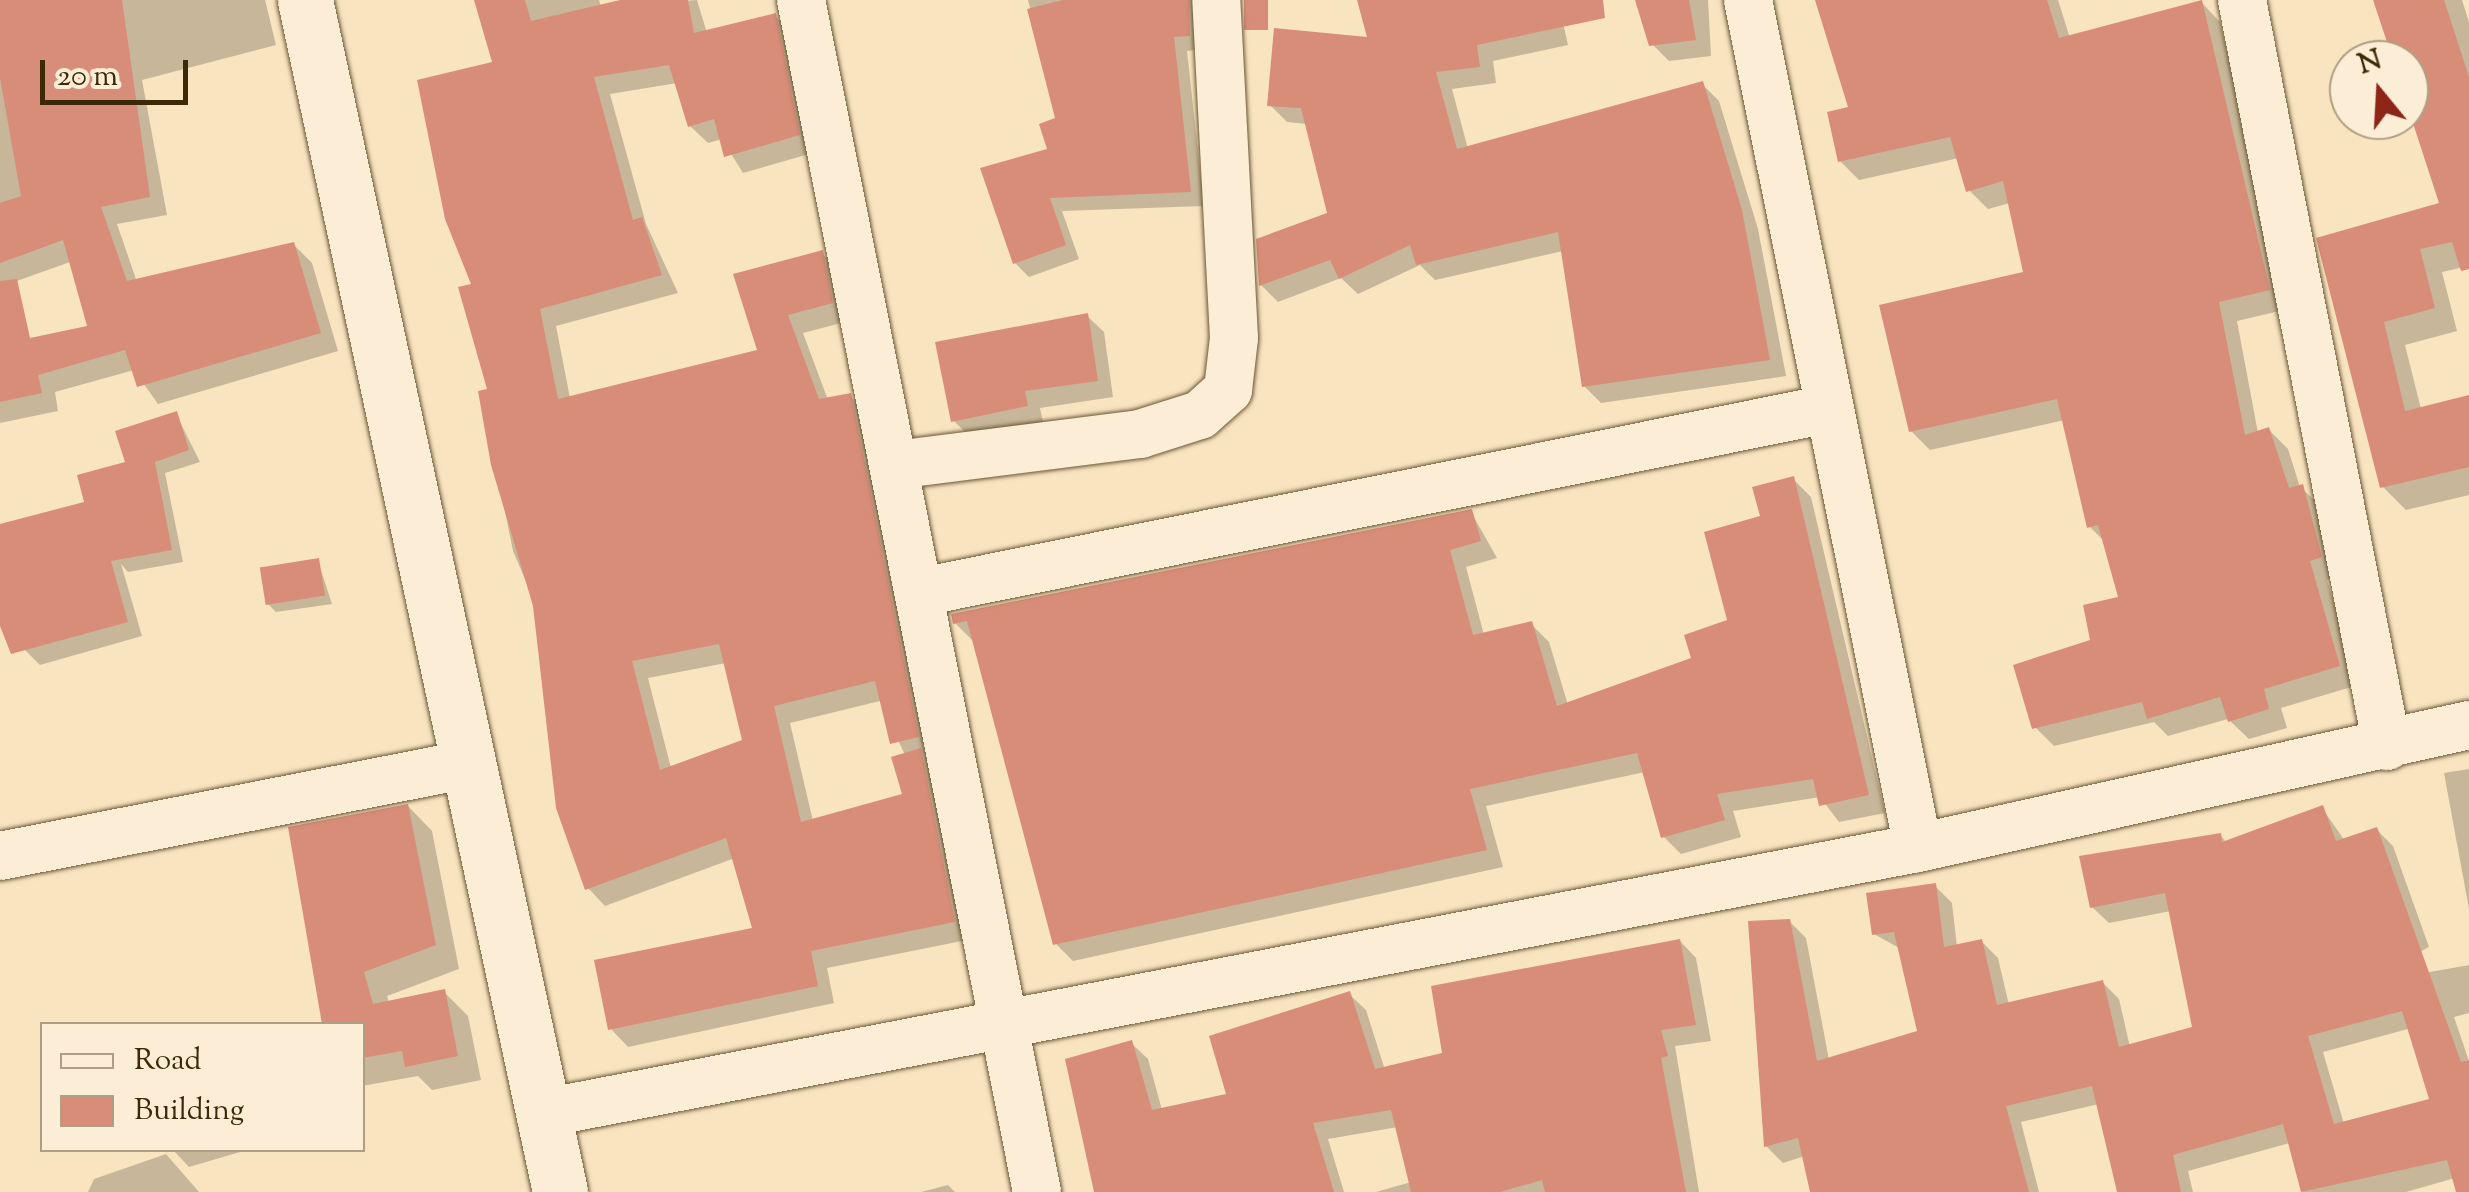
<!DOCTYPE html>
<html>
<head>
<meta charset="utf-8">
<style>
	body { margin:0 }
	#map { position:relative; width:2469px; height:1192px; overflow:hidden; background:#f9e4c0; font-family:"Sorts Mill Goudy",serif }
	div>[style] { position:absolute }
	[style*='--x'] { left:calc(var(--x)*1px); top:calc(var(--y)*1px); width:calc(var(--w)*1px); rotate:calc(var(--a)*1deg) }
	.shadow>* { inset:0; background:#0003 }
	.building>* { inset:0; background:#d88d78; transform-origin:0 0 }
	.roads { filter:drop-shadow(0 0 2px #6c5735) drop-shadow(0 0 2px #6c5735) }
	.street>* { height:48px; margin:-24px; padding:0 24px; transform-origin:24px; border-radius:24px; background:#fbedd6 }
	.secondary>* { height:55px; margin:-27.5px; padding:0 27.5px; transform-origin:27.5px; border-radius:27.5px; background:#fbedd6 }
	span { translate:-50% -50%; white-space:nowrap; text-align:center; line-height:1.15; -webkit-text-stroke:10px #fbedd6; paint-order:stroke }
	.legend { position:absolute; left:40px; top:1022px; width:325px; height:130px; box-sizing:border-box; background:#fbedd6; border:2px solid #af9e83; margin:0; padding:12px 18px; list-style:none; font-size:30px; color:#3d2807 }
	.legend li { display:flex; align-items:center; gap:20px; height:50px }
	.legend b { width:50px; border:2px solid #af9e83 }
	.north { position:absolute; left:2329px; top:40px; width:100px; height:100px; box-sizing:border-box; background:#fbedd6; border:2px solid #af9e83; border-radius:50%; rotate:342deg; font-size:28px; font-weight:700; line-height:40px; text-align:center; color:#3d2807 }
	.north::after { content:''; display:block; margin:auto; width:35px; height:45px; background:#8f2418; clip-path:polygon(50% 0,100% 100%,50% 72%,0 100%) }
	.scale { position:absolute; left:40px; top:60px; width:148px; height:45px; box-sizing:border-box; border:5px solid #3d2807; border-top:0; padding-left:12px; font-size:30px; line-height:35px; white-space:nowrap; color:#3d2807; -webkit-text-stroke:8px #fbedd6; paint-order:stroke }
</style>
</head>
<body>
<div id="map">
	<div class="shadow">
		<i style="clip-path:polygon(0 0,265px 0,276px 45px,142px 80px,167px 215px,117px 224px,137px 282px,294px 245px,312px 263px,338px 351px,158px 404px,134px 370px,55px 392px,58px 411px,0 423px,0 347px,90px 328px,70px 262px,0 287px)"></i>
		<i style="clip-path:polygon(evenodd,477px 0,599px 0,601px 7px,697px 0,707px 33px,775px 16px,792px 33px,816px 152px,743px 173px,722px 139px,708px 143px,690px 126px,677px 83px,610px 94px,646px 224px,678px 293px,556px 326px,570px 398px,760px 352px,822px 253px,839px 271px,849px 321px,803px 333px,828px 400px,850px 396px,868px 414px,935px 754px,926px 757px,938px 769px,972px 939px,827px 968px,834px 1003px,628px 1047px,611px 1029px,755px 930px,735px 858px,605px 906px,588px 888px,536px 605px,513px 551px,481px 393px,490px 391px,475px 285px,495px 63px,477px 0,726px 663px,745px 741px,671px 768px,648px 678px,726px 663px,477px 0,880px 701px,905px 755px,905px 796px,813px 821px,790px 723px,880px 701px)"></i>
		<i style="clip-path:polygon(1028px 0,1210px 0,1204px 49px,1187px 51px,1204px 206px,1062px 211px,1079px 259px,1029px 277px,1015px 263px,1058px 120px)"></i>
		<i style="clip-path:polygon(1360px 0,1558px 0,1568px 45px,1493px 61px,1496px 83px,1452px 89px,1468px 149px,1702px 84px,1719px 101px,1758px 229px,1786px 376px,1601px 403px,1584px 386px,1563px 251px,1435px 280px,1420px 265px,1358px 294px,1341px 278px,1278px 302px,1261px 285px,1330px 214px,1307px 124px,1287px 122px,1270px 105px,1371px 40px)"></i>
		<i style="clip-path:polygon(1638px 0,1708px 0,1711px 56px,1669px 61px,1652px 44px)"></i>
		<i style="clip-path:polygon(1838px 0,2058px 0,2070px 38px,2202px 3px,2220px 22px,2288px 309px,2237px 321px,2258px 433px,2269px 430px,2288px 449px,2300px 487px,2321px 506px,2340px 576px,2327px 580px,2358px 685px,2281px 708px,2287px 728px,2249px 739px,2228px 719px,2168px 736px,2154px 722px,2054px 746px,2035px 727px,2121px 599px,2106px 543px,2089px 526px,2065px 420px,1930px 450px,1911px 431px,2026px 274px,2010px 203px,1988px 209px,1969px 190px,1959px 158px,1859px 180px,1840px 161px,1851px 109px)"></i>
		<i style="clip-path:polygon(2376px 0,2462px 0,2469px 22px,2469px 266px,2442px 272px,2457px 331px,2405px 345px,2421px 409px,2469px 398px,2469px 495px,2406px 510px,2383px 487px,2319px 240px,2442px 205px,2409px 103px,2409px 60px,2395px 60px)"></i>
		<i style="clip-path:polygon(1087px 316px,1104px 332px,1113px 397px,1040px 408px,1043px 422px,970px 437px,954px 421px)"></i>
		<i style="clip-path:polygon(176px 414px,200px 462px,165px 473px,183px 562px,128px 572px,121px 564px,142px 636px,40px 665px,25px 650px,103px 541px,128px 463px)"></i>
		<i style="clip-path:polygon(1793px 479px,1811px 497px,1885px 813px,1839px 822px,1820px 797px,1733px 811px,1741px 837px,1681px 854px,1664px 837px,1645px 772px,1486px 806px,1503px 867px,1073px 961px,1055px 943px,973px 641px,955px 623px,1471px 512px,1497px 558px,1466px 567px,1484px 635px,1531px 624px,1549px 642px,1568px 705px,1694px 659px,1730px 622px,1763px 518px)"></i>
		<i style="clip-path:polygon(318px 561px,332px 604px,276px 612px,268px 604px)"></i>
		<i style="clip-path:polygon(2469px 769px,2469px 909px,2444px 773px)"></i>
		<i style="clip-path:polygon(408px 806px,432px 831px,459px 969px,387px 996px,389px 1003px,444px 992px,468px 1016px,481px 1080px,432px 1090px,418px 1076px,362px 1086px,362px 1024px,324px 1024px,291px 829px)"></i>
		<i style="clip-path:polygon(evenodd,2322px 808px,2345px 841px,2376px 829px,2393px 846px,2429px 947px,2357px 985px,2469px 965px,2469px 1013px,2454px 1017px,2469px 1061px,2469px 1174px,2406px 1192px,2303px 1192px,2290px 1143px,2188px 1171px,2193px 1192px,2119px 1192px,2099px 1104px,2021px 1122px,2039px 1192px,1813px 1192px,1805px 1156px,1783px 1163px,1766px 1146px,1789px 921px,1806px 938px,1829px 1060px,1920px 1033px,1901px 949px,1874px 934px,1935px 886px,1952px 903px,1957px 947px,1981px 941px,1998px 958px,2009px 1005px,2103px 983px,2119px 999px,2130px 1047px,2195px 1029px,2171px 911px,2109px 923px,2092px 907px,2220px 835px,2227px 843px,2322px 808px,2408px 1029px,2432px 1101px,2344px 1124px,2323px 1052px,2408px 1029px)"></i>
		<i style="clip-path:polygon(1680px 941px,1696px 958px,1711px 1041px,1675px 1046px,1699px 1192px,1376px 1192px,1411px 1182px,1398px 1127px,1328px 1139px,1344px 1192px,1096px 1192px,1131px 1043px,1148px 1059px,1162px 1110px,1229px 1096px,1349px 994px,1366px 1010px,1385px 1070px,1445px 1055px)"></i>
		<i style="clip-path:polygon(173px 1150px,172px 1150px,247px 1150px,189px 1167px)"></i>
		<i style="clip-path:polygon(166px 1154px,199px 1192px,88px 1192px,94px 1179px)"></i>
		<i style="clip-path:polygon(948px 1185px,955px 1192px,921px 1192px)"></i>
	</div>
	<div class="building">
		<i style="clip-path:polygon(0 0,122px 0,150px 197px,101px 207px,127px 281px,294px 242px,321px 333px,137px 387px,125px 350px,38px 375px,42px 393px,0 402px,0 281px,17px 279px,30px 338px,87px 326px,63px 240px,0 263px,0 203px,21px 196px,0 78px)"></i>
		<i style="clip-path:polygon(evenodd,474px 0,525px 0,531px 21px,620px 0,688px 0,694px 33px,776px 13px,800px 135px,724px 157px,714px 119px,688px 127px,669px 65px,594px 77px,633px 220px,642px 217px,662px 275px,540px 309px,558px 399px,757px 350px,733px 274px,823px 250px,833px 303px,788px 315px,819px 399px,851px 393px,919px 737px,890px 744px,875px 681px,774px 706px,801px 822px,902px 794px,891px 757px,921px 748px,955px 922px,811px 951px,818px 986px,608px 1030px,594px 960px,752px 928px,726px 838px,585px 890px,556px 808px,533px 606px,491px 465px,478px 391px,487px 389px,458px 287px,471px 284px,445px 219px,417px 80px,492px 62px,474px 0,719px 644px,742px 740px,660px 770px,632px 661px,719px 644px)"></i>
		<i style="clip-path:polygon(1063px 0,1189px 0,1190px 36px,1174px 37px,1191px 192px,1050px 198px,1066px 245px,1013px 264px,980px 168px,1047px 149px,1039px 124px,1055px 118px,1027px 9px)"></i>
		<i style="left:1244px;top:0;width:24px;height:30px"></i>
		<i style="clip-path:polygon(1357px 0,1603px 0,1605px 18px,1477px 45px,1480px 67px,1436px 72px,1457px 149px,1703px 81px,1742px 210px,1770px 360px,1582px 387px,1558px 232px,1416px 265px,1410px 245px,1339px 279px,1330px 260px,1259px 286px,1256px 239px,1327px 213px,1301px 108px,1267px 106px,1274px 28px,1367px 37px)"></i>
		<i style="clip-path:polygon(1635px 0,1689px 0,1696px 40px,1649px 46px)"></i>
		<i style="clip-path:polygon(1815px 0,2047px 0,2059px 38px,2202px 0,2270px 290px,2219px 302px,2245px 435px,2269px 427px,2289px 488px,2303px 484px,2322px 557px,2310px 561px,2340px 666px,2264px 689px,2269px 709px,2228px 722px,2220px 697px,2147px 719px,2142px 702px,2032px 729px,2013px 665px,2090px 640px,2083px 605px,2118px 597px,2098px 525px,2087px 528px,2057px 399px,1909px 432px,1879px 305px,2023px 272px,2003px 181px,1966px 192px,1950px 137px,1838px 162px,1827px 112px,1848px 107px)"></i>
		<i style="clip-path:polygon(2373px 0,2444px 0,2469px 77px,2469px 269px,2461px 271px,2452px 242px,2420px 249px,2435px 308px,2384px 322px,2405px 411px,2469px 395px,2469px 467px,2380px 488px,2316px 238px,2439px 203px,2409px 111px,2409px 60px,2393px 60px)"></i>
		<i style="clip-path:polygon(1088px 313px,1098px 381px,1025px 391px,1028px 406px,951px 422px,935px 342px)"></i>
		<i style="clip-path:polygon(177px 411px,189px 450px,155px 462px,172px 550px,111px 561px,128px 622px,11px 654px,0 626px,0 524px,84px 502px,77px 475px,125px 462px,115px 431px)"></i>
		<i style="clip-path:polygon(1794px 476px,1869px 795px,1819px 806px,1813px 779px,1717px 794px,1725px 820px,1661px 838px,1637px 753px,1470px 789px,1487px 850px,1053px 945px,967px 621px,953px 624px,951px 614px,1472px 509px,1481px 541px,1450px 550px,1473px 635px,1532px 621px,1557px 706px,1691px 658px,1684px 635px,1727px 620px,1704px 532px,1760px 516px,1752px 487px)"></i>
		<i style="left:319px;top:558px;width:38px;height:60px;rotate:81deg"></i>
		<i style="clip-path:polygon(408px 804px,436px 945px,364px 972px,373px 1004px,445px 989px,458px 1056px,405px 1067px,402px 1051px,362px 1058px,362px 1024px,322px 1024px,288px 827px)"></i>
		<i style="clip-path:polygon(evenodd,2323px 805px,2336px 841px,2377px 827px,2461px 1062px,2469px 1060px,2469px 1192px,2456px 1192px,2447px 1160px,2301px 1192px,2283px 1124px,2173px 1155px,2181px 1192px,2117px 1192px,2092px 1086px,2006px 1106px,2029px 1192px,1810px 1192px,1798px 1138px,1764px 1147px,1748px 921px,1790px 919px,1817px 1061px,1917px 1031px,1894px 932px,1872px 935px,1866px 893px,1936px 883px,1944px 947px,1982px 939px,1997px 1005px,2103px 980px,2119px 1047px,2192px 1027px,2165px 893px,2090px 908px,2079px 856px,2221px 833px,2222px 842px,2323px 805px,2402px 1011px,2429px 1099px,2334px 1124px,2308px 1036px,2402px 1011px)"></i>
		<i style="clip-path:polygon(1680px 939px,1696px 1025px,1661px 1030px,1668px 1056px,1661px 1058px,1686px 1192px,1545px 1192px,1542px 1180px,1500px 1192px,1411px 1192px,1391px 1110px,1313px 1123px,1334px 1192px,1094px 1192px,1065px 1059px,1132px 1040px,1152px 1110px,1226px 1094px,1209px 1036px,1350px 991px,1375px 1069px,1442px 1053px,1431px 986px)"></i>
	</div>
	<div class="roads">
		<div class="street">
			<i style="--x:801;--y:0;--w:1215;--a:78.8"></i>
			<i style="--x:1748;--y:0;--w:865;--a:78.66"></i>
			<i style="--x:2242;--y:0;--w:760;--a:79"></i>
			<i style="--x:895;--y:465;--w:247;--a:-7.2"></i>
			<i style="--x:1140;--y:434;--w:63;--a:-17.6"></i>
			<i style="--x:1200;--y:415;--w:38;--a:-42"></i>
			<i style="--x:1228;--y:390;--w:52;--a:-83.4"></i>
			<i style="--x:1234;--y:338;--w:338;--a:-93"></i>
			<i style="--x:921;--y:592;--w:925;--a:-11.41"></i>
			<i style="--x:0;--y:856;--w:476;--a:-11.1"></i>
			<i style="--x:544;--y:1113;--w:1399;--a:-10.92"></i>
			<i style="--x:1918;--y:848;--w:565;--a:-12.58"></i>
		</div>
		<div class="secondary">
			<i style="--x:305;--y:0;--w:1219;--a:77.92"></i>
		</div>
	</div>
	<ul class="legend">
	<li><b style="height:12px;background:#fbedd6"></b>Road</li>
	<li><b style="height:28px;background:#d88d78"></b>Building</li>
	</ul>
	<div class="north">N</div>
	<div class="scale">20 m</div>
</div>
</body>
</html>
